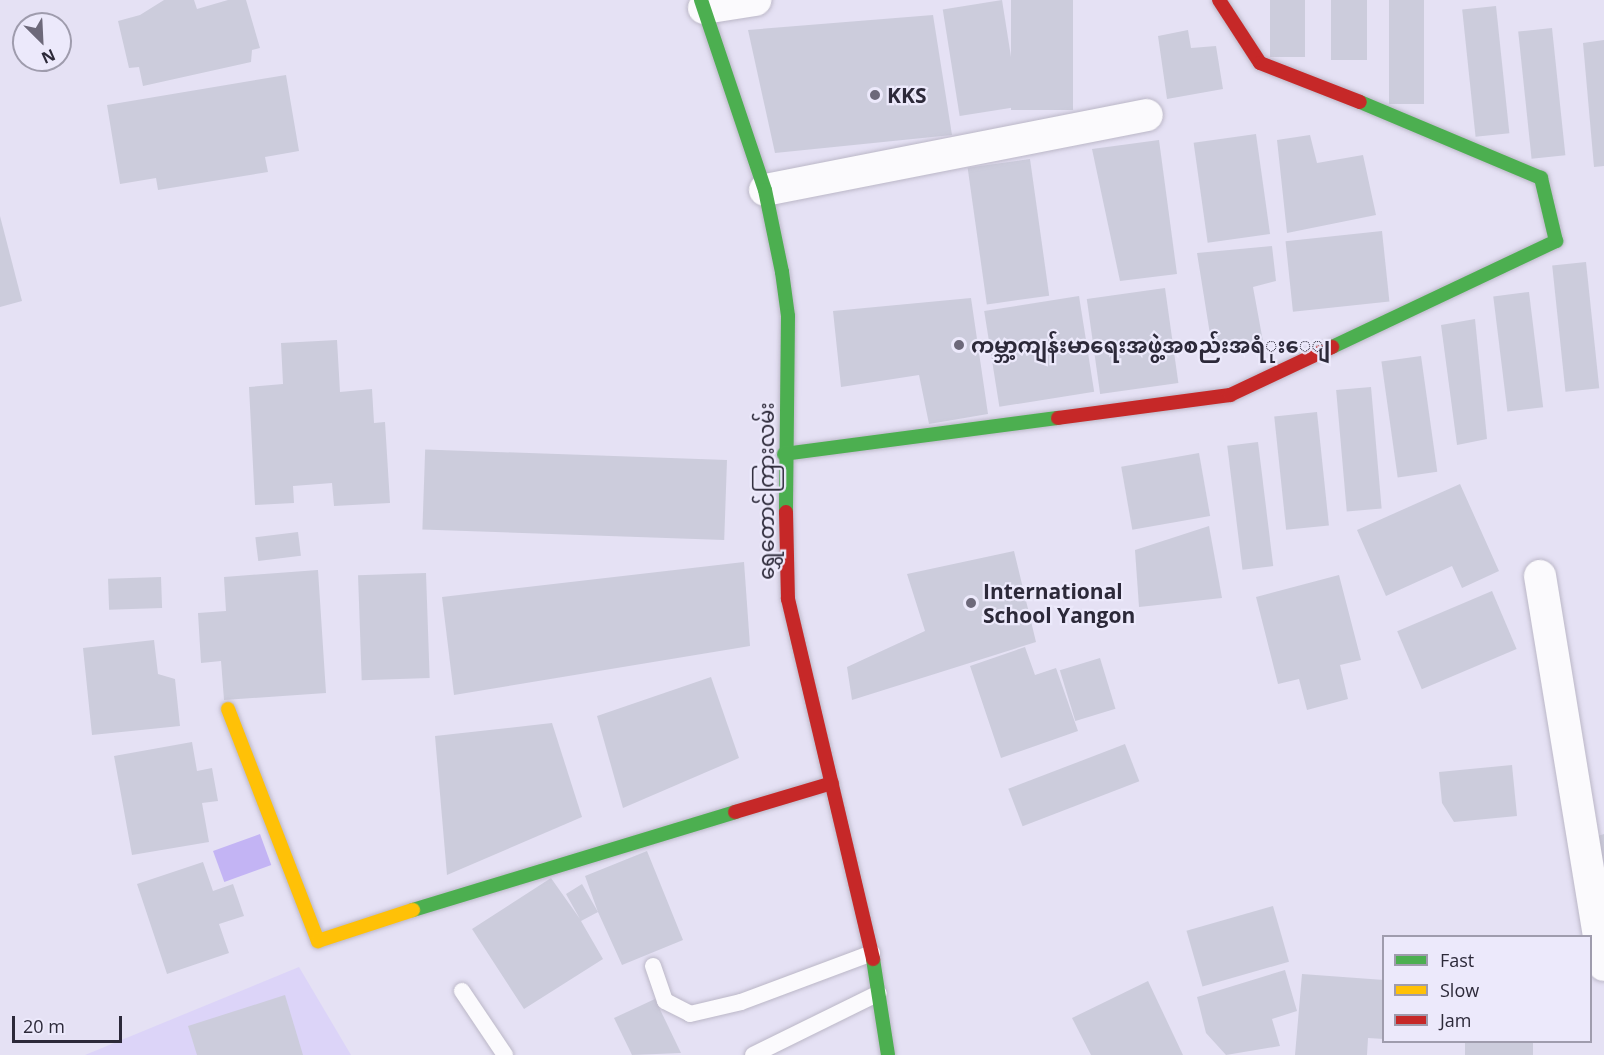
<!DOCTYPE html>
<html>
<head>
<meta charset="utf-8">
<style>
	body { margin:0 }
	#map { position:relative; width:1604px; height:1055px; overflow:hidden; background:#e5e1f4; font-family:"Open Sans","Noto Sans Myanmar",sans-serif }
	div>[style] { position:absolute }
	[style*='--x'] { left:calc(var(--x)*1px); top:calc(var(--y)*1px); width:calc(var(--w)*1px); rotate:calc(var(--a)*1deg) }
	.built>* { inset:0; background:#dcd4f8 }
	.water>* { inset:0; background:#c3b4f4; transform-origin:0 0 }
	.building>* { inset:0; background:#ccccdc; transform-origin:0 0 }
	.roads { filter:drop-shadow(0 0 2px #bbb7c7) drop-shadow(0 0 2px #bbb7c7) }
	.lane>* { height:16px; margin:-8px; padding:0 8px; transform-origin:8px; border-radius:8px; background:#fbfafd }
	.street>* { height:32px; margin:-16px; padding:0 16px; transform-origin:16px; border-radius:16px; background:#fbfafd }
	.fast>* { height:14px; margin:-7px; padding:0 7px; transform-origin:7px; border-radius:7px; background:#4caf50 }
	.slow>* { height:14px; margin:-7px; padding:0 7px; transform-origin:7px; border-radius:7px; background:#ffc107 }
	.jam>* { height:14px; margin:-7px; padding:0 7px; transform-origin:7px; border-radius:7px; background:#c62828 }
	.dots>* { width:16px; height:16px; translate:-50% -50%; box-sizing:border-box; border:3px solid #ece9fb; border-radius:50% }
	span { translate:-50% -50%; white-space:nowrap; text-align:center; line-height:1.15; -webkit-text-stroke:4.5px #ece9fb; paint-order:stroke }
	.poi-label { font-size:21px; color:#2c2939; font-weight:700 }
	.left { translate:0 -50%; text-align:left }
	.street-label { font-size:21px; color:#2c2939 }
	.legend { position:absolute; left:1382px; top:935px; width:210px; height:108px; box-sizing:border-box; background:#ece9fb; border:2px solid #9f9cad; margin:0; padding:8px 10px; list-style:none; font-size:18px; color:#2c2939 }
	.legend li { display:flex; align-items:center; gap:12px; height:30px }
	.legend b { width:30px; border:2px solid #9f9cad }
	.north { position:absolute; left:12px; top:12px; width:60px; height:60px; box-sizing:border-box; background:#ece9fb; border:2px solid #9f9cad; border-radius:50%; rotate:156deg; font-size:16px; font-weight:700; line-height:24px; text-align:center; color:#2c2939 }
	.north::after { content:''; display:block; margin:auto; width:21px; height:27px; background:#6d697a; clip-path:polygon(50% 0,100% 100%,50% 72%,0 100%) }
	.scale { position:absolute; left:12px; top:1016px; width:110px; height:27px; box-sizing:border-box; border:3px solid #2c2939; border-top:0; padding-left:8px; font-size:18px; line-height:21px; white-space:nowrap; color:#2c2939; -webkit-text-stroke:4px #ece9fb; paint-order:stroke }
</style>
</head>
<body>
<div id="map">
	<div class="built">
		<i style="clip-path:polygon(299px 967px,351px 1055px,85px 1055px)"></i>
	</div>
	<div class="water">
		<i style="left:260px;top:834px;width:33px;height:50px;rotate:70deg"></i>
	</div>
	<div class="building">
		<i style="clip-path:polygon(164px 0,194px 0,197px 9px,228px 0,246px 0,260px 48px,252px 50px,251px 62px,143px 86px,139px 67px,129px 68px,118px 21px,140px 15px)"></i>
		<i style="left:1002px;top:0;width:108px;height:60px;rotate:81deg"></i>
		<i style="left:1011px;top:0;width:62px;height:110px"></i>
		<i style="left:1270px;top:0;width:35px;height:57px"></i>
		<i style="left:1331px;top:0;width:36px;height:60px"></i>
		<i style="left:1389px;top:0;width:35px;height:104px"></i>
		<i style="left:1496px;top:6px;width:128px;height:34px;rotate:84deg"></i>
		<i style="clip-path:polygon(933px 15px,952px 135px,775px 153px,748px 30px)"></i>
		<i style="left:1552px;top:28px;width:128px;height:34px;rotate:84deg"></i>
		<i style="clip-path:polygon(1188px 30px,1191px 48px,1216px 46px,1223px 89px,1167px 99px,1158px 36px)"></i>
		<i style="clip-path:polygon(1604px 40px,1604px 166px,1594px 167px,1583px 43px)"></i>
		<i style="clip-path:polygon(286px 75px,299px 151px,265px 157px,268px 172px,158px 190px,156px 178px,120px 184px,107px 105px)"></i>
		<i style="left:1256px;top:134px;width:101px;height:63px;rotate:82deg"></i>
		<i style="clip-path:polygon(1310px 135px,1317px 163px,1363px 155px,1376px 215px,1287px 233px,1277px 140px)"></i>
		<i style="clip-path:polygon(1159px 140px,1177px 274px,1120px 281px,1092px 149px)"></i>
		<i style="left:1030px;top:159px;width:138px;height:63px;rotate:82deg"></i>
		<i style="clip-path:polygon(0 216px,22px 301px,0 307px)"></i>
		<i style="left:1382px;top:231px;width:71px;height:97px;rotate:84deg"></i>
		<i style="clip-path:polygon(1272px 246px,1276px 281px,1253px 287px,1264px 347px,1213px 353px,1197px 253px)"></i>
		<i style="left:1586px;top:262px;width:127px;height:34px;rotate:84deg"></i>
		<i style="left:1165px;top:288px;width:96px;height:79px;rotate:82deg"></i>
		<i style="left:1529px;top:292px;width:116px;height:36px;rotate:83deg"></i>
		<i style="left:1079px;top:296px;width:97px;height:96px;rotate:81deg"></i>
		<i style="clip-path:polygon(971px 298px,988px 414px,929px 424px,919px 375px,841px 387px,833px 311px)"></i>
		<i style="clip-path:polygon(1475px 319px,1487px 439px,1457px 445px,1441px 325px)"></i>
		<i style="clip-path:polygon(337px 340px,340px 392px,372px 389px,374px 423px,385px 422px,390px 503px,334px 506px,332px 483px,293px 486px,294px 503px,255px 505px,249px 387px,283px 384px,281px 343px)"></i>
		<i style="left:1421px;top:356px;width:117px;height:40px;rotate:82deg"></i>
		<i style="left:1371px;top:387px;width:122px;height:35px;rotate:85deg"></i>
		<i style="left:1317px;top:412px;width:114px;height:43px;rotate:84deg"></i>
		<i style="left:1258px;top:442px;width:125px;height:31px;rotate:83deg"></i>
		<i style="left:1199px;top:453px;width:64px;height:79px;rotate:80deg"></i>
		<i style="left:727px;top:460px;width:80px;height:302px;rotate:92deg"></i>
		<i style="clip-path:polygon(1460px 484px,1499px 571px,1462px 588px,1452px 566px,1386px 596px,1357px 530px)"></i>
		<i style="clip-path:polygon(1209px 526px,1222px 598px,1139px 607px,1135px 550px)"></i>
		<i style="left:298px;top:532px;width:24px;height:43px;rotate:83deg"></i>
		<i style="clip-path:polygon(1014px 551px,1036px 642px,852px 700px,847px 667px,925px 631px,907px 574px)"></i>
		<i style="clip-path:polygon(744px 562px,750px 646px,454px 695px,442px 597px)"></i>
		<i style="clip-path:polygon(318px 570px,326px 693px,224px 700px,221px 661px,201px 663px,198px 613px,226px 611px,224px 577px)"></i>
		<i style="left:426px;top:573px;width:105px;height:68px;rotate:88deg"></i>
		<i style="clip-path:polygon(1339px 575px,1361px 660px,1340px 665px,1348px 699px,1307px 710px,1299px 679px,1278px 684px,1256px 597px)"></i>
		<i style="left:161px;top:577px;width:31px;height:53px;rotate:88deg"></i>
		<i style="left:1492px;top:591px;width:63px;height:103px;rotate:67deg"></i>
		<i style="clip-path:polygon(154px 640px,158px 674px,175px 679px,180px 726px,92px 735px,83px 648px)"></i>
		<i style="clip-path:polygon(1025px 647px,1035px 675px,1056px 668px,1078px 731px,1001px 758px,970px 666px)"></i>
		<i style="left:1100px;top:658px;width:53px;height:42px;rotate:73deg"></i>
		<i style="clip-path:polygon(711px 677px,739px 758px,623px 808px,597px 716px)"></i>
		<i style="clip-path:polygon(552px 723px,582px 817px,447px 875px,435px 736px)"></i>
		<i style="clip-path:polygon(192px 742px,197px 771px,212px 768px,218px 801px,202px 803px,209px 842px,132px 855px,114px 756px)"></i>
		<i style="left:1125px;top:744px;width:40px;height:125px;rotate:69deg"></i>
		<i style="clip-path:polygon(1512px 765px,1517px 816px,1454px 822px,1442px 803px,1439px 772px)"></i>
		<i style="clip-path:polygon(1604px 834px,1604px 863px,1594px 837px)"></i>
		<i style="clip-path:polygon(647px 851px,683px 940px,622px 965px,598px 912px,581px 921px,603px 959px,524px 1009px,472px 929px,551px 878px,580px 919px,566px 894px,582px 884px,598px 912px,585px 876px)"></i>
		<i style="clip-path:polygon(203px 862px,213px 891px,233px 884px,244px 916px,219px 924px,229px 953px,167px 974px,137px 884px)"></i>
		<i style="left:1273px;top:906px;width:58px;height:90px;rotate:74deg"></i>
		<i style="clip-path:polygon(1285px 970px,1297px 1011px,1272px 1019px,1280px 1046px,1226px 1055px,1206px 1033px,1197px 997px)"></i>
		<i style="clip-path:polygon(1302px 974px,1384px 980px,1384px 1039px,1368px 1038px,1367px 1055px,1295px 1055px)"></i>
		<i style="clip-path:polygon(1148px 981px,1183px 1055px,1091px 1055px,1072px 1018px)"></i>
		<i style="clip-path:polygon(285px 995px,303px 1055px,197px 1055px,188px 1026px)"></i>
		<i style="clip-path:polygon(655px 999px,681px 1053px,632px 1055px,614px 1018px)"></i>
		<i style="left:1465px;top:1042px;width:68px;height:13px"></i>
	</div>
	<div class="roads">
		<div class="lane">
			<i style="--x:653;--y:966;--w:37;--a:71"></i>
			<i style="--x:665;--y:1001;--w:28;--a:27"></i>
			<i style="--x:690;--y:1014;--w:52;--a:-13.2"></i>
			<i style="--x:741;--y:1002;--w:140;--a:-20.5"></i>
			<i style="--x:462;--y:991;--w:77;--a:56.1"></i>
			<i style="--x:753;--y:1055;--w:140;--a:-26.2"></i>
		</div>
		<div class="street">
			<i style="--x:704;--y:8;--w:52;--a:-8.9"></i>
			<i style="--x:765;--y:190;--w:389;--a:-11.1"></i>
			<i style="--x:1540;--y:576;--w:394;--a:80.7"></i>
		</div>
		<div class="fast">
			<i style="--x:701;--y:0;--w:200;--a:71.4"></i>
			<i style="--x:765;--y:190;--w:84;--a:78.3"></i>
			<i style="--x:782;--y:272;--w:44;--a:82.2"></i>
			<i style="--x:788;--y:316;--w:196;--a:90.6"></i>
			<i style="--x:1332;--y:347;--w:248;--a:-25.3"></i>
			<i style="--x:1556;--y:241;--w:65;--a:-103.4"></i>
			<i style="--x:1541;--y:178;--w:196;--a:-157.2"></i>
			<i style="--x:784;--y:454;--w:276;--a:-7.5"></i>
			<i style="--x:413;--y:910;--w:337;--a:-16.9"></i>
			<i style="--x:873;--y:959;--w:97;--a:81.1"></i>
		</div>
		<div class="slow">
			<i style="--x:228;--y:709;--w:249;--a:68.8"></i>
			<i style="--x:318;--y:941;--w:100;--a:-18.1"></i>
		</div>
		<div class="jam">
			<i style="--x:1219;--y:0;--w:75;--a:56.9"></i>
			<i style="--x:1260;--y:63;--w:107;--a:21.3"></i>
			<i style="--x:1058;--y:418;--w:174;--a:-7.6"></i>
			<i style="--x:1230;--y:395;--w:113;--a:-25.2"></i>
			<i style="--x:786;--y:512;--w:87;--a:88.7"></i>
			<i style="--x:788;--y:599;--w:370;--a:76.7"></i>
			<i style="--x:735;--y:812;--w:101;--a:-16.6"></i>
		</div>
	</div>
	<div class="dots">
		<i style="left:875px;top:95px;background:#6d697a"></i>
		<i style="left:959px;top:345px;background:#6d697a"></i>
		<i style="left:971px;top:603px;background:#6d697a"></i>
	</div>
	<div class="poi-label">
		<span class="left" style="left:887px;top:95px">KKS</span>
		<span class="left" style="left:971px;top:345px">ကမ္ဘာ့ကျန်းမာရေးအဖွဲ့အစည်းအရံုးေျ</span>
		<span class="left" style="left:983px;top:603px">International<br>School Yangon</span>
	</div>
	<div class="street-label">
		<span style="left:766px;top:491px;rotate:-90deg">ရွှေတောင်ကြားလမ်း</span>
	</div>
	<ul class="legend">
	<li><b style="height:8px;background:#4caf50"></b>Fast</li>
	<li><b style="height:8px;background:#ffc107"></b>Slow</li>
	<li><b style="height:8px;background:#c62828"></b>Jam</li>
	</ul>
	<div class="north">N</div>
	<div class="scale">20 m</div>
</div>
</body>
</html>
